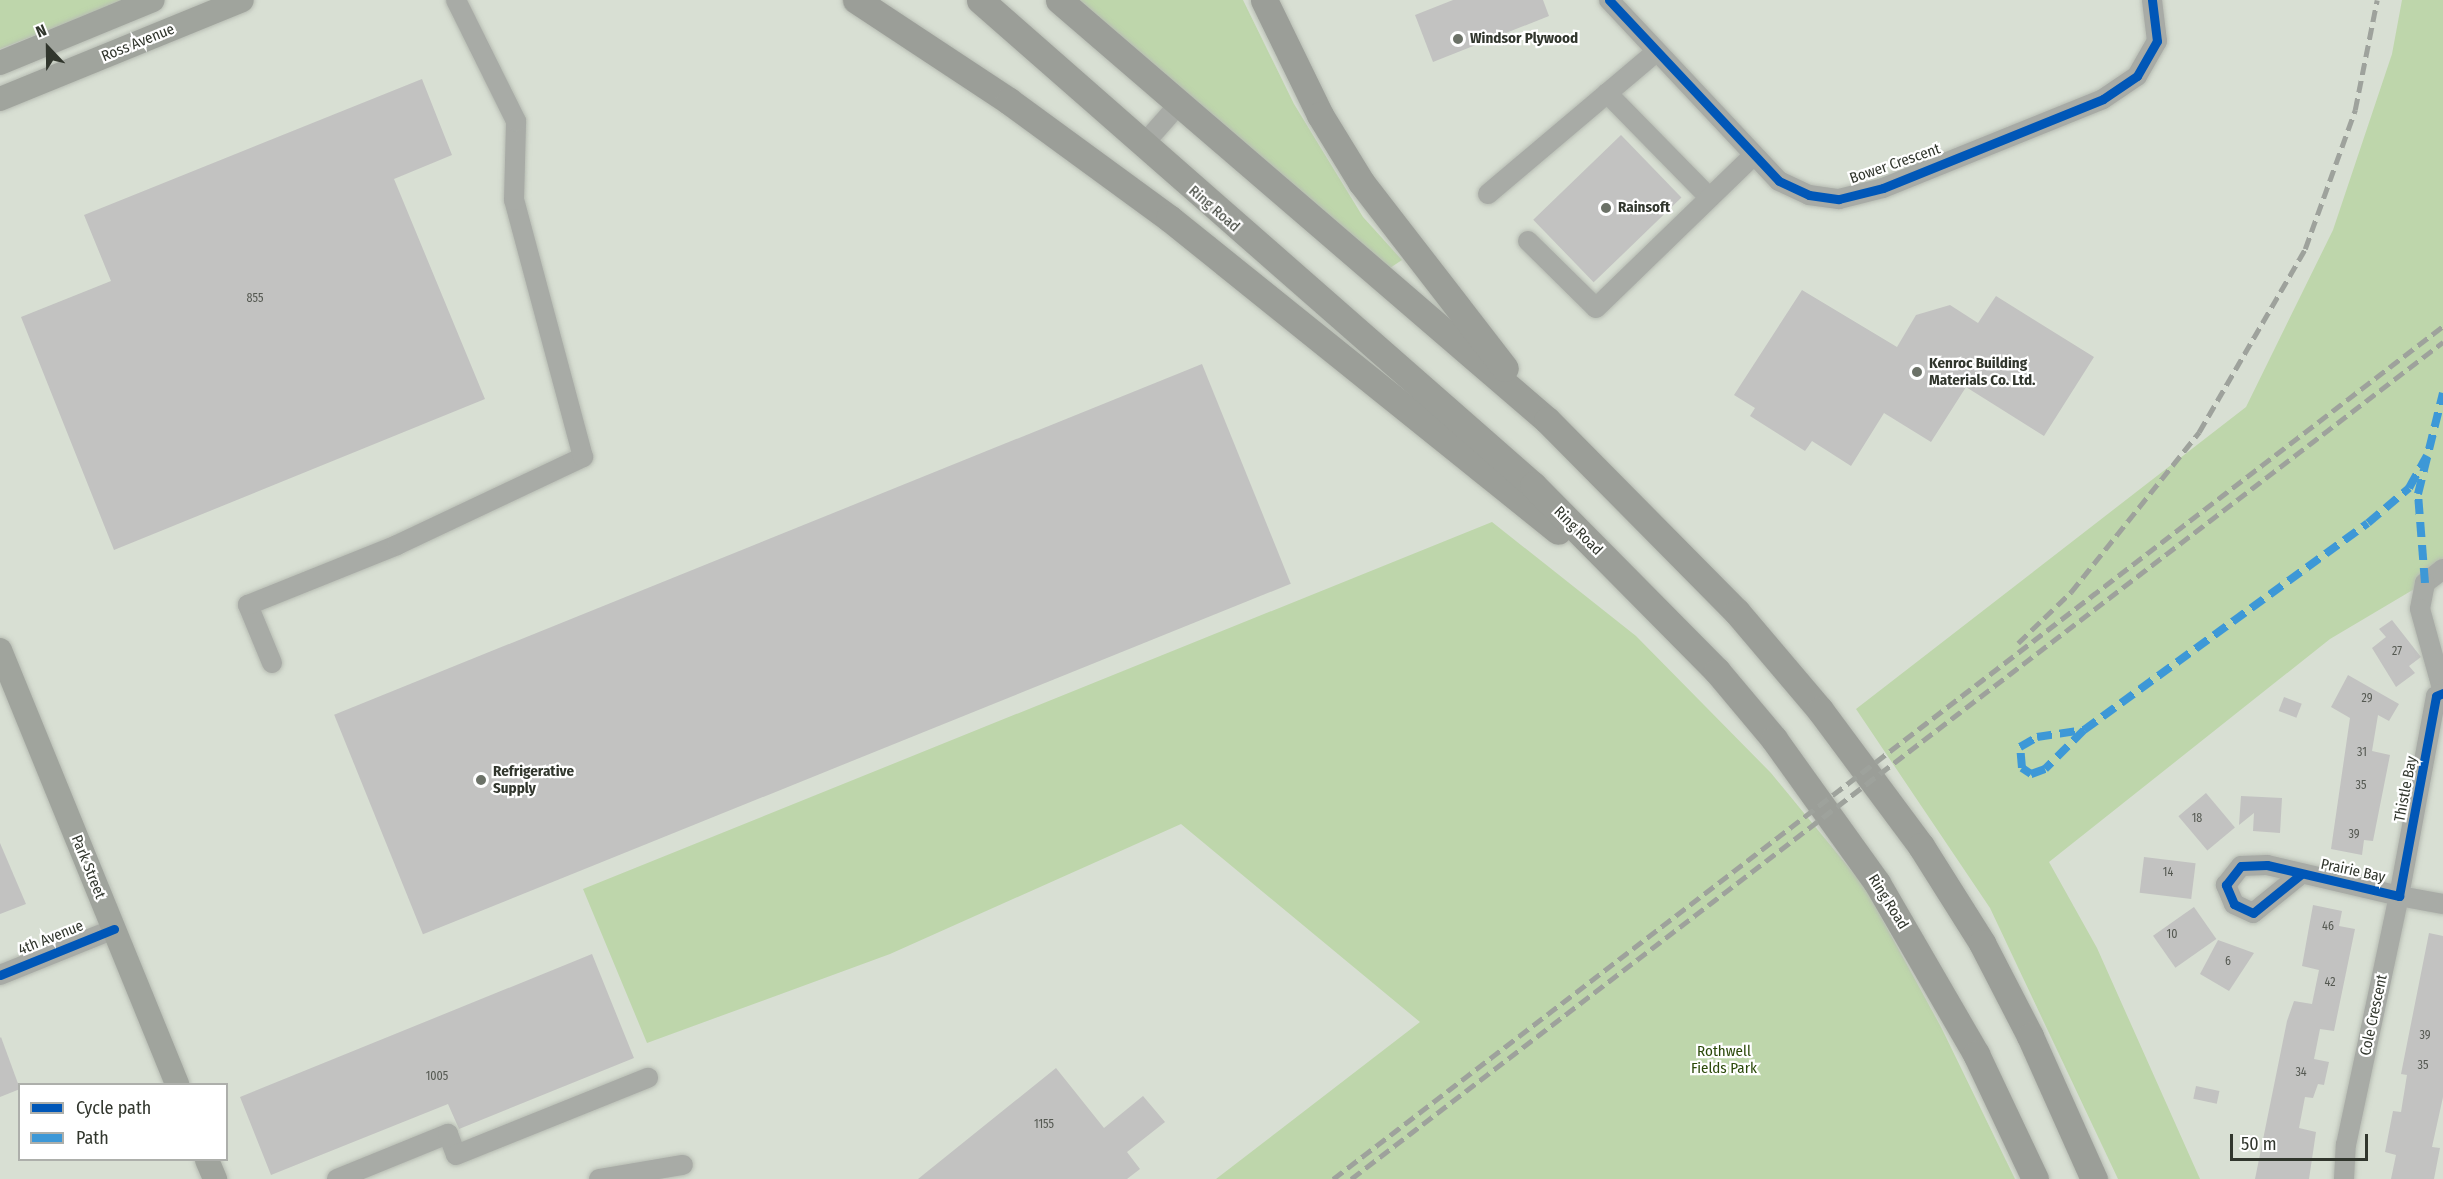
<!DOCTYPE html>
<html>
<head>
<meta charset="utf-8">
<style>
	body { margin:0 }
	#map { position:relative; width:2443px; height:1179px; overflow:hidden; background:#d8dfd3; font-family:"Fira Sans Condensed",sans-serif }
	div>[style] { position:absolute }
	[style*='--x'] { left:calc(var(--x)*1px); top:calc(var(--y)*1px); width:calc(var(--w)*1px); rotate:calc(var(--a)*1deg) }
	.green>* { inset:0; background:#bed6ab }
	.building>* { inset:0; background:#c2c2c1; transform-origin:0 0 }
	.roads { filter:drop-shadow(0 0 2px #b7bcb3) drop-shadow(0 0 2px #b7bcb3) }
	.minor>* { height:20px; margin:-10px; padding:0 10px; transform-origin:10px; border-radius:10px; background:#a8aba6 }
	.major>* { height:24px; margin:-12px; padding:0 12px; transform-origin:12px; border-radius:12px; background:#a0a49d }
	.highway>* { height:27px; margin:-13.5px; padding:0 13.5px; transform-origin:13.5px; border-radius:13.5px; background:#9b9e98 }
	.rail>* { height:4.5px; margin-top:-2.25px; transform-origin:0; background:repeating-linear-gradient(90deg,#9ea29c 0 12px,transparent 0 18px) }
	.quiet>* { height:8px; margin-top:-4px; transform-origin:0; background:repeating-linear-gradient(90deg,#3d98d7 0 15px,transparent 0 23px) }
	.cycleway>* { height:9px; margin:-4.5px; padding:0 4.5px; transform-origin:4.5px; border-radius:4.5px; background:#0057b8 }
	.dots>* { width:16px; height:16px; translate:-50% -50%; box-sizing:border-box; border:3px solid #fff; border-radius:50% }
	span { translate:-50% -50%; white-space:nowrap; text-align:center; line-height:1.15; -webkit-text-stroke:4.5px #fff; paint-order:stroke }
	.number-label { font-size:12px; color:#555952 }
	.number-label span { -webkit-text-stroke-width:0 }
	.poi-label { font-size:15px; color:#31362d; font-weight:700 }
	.left { translate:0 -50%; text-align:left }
	.street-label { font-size:15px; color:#31362d }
	.park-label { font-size:15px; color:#2b490a }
	.legend { position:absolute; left:18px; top:1083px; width:210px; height:78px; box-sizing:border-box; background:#fff; border:2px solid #adafab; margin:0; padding:8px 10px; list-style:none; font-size:18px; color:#31362d }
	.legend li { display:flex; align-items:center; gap:12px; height:30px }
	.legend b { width:30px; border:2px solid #adafab }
	.north { position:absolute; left:18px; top:18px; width:60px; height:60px; -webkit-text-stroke:4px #fff; paint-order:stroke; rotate:338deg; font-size:16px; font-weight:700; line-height:24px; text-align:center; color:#31362d }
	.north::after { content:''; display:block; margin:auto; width:21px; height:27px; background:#31362d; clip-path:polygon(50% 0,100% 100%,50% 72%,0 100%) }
	.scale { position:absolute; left:2230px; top:1134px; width:138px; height:27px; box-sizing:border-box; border:3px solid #31362d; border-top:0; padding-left:8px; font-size:18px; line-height:21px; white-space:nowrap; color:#31362d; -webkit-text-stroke:4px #fff; paint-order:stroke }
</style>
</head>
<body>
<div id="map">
	<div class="green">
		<i style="clip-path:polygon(0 0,124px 0,0 49px)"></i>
		<i style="clip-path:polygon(1079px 0,1243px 0,1294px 104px,1363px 217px,1402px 260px,1390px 268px)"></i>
		<i style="clip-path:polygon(2402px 0,2443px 0,2443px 572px,2330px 639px,2049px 862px,2097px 948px,2200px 1179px,2118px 1179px,1990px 908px,1856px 709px,2246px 407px,2333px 230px,2392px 54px)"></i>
		<i style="clip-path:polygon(1492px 522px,1636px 636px,1771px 773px,1864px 886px,1941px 1027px,2015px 1179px,1216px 1179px,1420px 1022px,1181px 824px,890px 954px,647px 1043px,583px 889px)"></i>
	</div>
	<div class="building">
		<i style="clip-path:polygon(1453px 0,1543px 0,1549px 16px,1433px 62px,1415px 15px)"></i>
		<i style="clip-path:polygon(422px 79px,452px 155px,394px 179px,485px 399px,114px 550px,21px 317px,111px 281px,84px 215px)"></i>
		<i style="left:1621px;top:135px;width:87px;height:122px;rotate:46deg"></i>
		<i style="clip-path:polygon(1802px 290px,1897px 347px,1916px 315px,1950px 305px,1978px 323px,1996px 296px,2094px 357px,2044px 436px,1966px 387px,1931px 442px,1884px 413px,1851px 466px,1812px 441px,1805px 451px,1750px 416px,1755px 408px,1734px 395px)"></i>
		<i style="left:1202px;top:364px;width:237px;height:936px;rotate:68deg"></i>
		<i style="clip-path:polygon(2392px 620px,2421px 657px,2409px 666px,2415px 673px,2396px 687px,2372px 648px,2386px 637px,2379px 629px)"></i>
		<i style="clip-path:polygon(2348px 675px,2399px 704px,2389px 721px,2378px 715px,2372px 751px,2390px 755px,2373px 841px,2364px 840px,2362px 855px,2331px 849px,2350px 718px,2331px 707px)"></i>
		<i style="left:2284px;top:697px;width:19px;height:15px;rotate:21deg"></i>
		<i style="left:2206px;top:793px;width:45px;height:36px;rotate:50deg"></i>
		<i style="clip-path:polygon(2241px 796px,2282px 798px,2280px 833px,2253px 831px,2254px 813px,2239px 825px)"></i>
		<i style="clip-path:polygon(0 843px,26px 904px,0 914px)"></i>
		<i style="left:2144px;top:857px;width:52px;height:36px;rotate:7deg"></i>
		<i style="clip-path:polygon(2313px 905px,2342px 911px,2339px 926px,2355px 929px,2334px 1031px,2320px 1029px,2314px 1059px,2329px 1062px,2324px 1085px,2318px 1084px,2313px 1098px,2305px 1097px,2299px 1128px,2316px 1132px,2309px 1179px,2255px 1179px,2287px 1021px,2294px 1001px,2312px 1004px,2319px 970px,2302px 966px)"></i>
		<i style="left:2194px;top:907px;width:39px;height:50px;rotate:55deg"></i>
		<i style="clip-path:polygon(2429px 933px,2443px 936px,2443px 1097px,2432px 1147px,2440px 1148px,2434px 1179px,2391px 1179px,2396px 1155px,2385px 1152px,2393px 1111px,2401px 1112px,2407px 1075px,2401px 1074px)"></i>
		<i style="clip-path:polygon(2218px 940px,2254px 953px,2229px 991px,2200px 974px)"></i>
		<i style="clip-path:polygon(592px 954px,634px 1058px,459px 1129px,448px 1104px,271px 1175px,240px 1097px)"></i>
		<i style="clip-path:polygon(1px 1037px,20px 1089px,0 1097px,0 1038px)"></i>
		<i style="clip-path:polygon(1056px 1068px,1104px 1128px,1143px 1096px,1165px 1122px,1127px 1152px,1140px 1169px,1127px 1179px,918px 1179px)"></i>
		<i style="left:2196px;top:1086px;width:24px;height:13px;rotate:12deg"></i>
	</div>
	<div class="roads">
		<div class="minor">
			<i style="--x:1609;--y:0;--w:248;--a:46.8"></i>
			<i style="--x:1779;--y:181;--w:33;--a:25"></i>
			<i style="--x:1809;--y:195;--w:30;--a:8"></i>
			<i style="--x:1839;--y:199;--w:45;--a:-14"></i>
			<i style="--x:1883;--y:188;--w:237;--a:-22"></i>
			<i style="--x:2103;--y:99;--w:41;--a:-34.1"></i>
			<i style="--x:2137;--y:76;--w:40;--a:-60.3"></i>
			<i style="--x:2157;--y:41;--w:41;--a:-97"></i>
			<i style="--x:1607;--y:93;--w:146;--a:45.6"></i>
			<i style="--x:1142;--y:146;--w:56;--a:-48.6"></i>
			<i style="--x:1488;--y:194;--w:219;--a:-40.2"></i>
			<i style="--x:1528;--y:241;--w:95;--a:44.6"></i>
			<i style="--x:1596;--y:308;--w:217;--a:-44.1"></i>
			<i style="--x:2443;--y:569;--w:23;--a:142"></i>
			<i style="--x:2425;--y:583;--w:26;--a:101"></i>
			<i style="--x:2420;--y:609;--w:86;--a:74.5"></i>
			<i style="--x:272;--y:663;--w:63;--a:-112.5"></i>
			<i style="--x:248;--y:605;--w:161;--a:-21.9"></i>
			<i style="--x:397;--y:545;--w:206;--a:-25.3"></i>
			<i style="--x:583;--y:457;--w:266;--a:-105"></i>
			<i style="--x:514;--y:200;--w:79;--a:-88.5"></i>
			<i style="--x:516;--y:121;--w:135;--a:-116.4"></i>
			<i style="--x:2300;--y:875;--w:60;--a:141"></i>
			<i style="--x:2253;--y:913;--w:21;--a:-155"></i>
			<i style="--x:2234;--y:904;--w:21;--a:-113"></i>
			<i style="--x:2226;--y:885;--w:24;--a:-52"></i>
			<i style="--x:2241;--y:866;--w:26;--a:-2"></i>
			<i style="--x:2267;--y:865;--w:136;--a:13.2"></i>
			<i style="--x:2399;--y:896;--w:203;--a:-79.5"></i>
			<i style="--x:2436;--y:696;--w:8;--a:-23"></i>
			<i style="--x:0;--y:975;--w:123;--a:-22"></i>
			<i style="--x:337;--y:1179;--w:120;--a:-22.1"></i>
			<i style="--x:448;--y:1134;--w:22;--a:69"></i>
			<i style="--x:456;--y:1155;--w:207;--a:-21.9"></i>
			<i style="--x:599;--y:1179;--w:85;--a:-9.5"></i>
			<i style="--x:2344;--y:1179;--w:34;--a:-87"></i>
			<i style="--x:2346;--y:1145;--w:255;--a:-78"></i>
			<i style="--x:2399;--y:896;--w:45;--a:10.3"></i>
		</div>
		<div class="major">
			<i style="--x:0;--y:63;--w:165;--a:-22.4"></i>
			<i style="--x:0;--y:99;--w:261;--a:-22.2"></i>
			<i style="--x:0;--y:650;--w:469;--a:67.8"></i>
			<i style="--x:207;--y:1160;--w:21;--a:67"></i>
		</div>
		<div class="highway">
			<i style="--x:856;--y:0;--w:183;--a:33.4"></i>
			<i style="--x:1009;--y:101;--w:198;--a:36.2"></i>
			<i style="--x:1169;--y:218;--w:499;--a:38.8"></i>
			<i style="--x:980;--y:0;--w:736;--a:41.25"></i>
			<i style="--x:1533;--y:485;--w:262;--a:45.3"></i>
			<i style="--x:1717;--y:671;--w:89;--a:50"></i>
			<i style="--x:1774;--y:739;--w:177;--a:54.4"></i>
			<i style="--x:1877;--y:883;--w:198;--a:59.9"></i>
			<i style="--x:1976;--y:1054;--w:138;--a:64.7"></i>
			<i style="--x:1059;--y:0;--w:644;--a:40.72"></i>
			<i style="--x:1547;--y:420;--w:270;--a:45.3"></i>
			<i style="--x:1737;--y:612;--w:128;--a:49.7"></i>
			<i style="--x:1820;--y:710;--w:169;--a:53.4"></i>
			<i style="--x:1921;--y:846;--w:115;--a:57.8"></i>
			<i style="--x:1982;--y:943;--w:105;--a:62.7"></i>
			<i style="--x:2030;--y:1036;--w:157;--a:65.9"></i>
			<i style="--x:1264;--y:0;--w:128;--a:64"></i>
			<i style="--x:1320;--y:115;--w:79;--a:58.5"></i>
			<i style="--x:1361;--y:182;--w:235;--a:52.3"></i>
		</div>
	</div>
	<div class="rail">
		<i style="--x:2018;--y:643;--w:74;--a:-43.9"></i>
		<i style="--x:2071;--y:592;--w:205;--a:-51.3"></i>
		<i style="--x:2199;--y:432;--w:211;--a:-59.9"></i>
		<i style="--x:2305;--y:249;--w:148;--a:-70.2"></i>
		<i style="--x:2355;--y:110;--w:112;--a:-78.7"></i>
		<i style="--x:1333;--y:1179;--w:1400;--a:-37.54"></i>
		<i style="--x:1351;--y:1179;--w:1376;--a:-37.47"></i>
	</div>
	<div class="quiet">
		<i style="--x:2425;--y:583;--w:89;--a:-94.5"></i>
		<i style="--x:2418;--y:494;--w:104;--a:-76.1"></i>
		<i style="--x:2084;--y:730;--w:55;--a:135"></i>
		<i style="--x:2045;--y:769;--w:15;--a:160"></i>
		<i style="--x:2031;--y:774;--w:11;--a:-146"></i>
		<i style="--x:2022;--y:768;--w:21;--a:-95"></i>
		<i style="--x:2020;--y:747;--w:20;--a:-30"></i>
		<i style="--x:2037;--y:737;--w:48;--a:-8.5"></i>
		<i style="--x:2084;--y:730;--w:351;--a:-36.1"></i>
		<i style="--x:2368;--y:523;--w:54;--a:-40.5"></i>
		<i style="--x:2409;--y:488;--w:37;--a:-61"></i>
	</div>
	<div class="cycleway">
		<i style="--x:1609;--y:0;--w:248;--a:46.8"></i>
		<i style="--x:1779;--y:181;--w:33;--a:25"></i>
		<i style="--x:1809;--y:195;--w:30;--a:8"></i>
		<i style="--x:1839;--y:199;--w:45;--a:-14"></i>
		<i style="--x:1883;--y:188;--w:237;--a:-22"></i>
		<i style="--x:2103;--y:99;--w:41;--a:-34.1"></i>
		<i style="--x:2137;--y:76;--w:40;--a:-60.3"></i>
		<i style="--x:2157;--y:41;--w:41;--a:-97"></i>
		<i style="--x:2300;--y:875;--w:60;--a:141"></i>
		<i style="--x:2253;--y:913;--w:21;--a:-155"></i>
		<i style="--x:2234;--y:904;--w:21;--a:-113"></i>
		<i style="--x:2226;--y:885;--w:24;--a:-52"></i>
		<i style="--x:2241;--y:866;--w:26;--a:-2"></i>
		<i style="--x:2267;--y:865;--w:136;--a:13.2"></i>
		<i style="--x:2399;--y:896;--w:203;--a:-79.5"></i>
		<i style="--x:2436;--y:696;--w:8;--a:-23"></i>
		<i style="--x:0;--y:975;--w:123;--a:-22"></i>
	</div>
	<div class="dots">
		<i style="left:1458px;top:39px;background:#6b7167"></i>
		<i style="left:1606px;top:208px;background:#6b7167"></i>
		<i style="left:1917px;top:372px;background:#6b7167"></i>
		<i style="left:481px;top:780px;background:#6b7167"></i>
	</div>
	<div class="number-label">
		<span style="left:255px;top:299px">855</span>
		<span style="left:2397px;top:652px">27</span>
		<span style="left:2367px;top:699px">29</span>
		<span style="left:2362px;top:753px">31</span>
		<span style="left:2361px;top:786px">35</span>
		<span style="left:2197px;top:819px">18</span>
		<span style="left:2354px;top:835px">39</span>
		<span style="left:2168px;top:873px">14</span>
		<span style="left:2328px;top:927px">46</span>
		<span style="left:2172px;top:935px">10</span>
		<span style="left:2228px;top:962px">6</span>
		<span style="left:2330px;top:983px">42</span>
		<span style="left:2425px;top:1036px">39</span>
		<span style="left:2423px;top:1066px">35</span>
		<span style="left:2301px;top:1073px">34</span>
		<span style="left:437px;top:1077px">1005</span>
		<span style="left:1044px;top:1125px">1155</span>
	</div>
	<div class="poi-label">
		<span class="left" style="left:1470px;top:39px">Windsor Plywood</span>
		<span class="left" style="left:1618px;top:208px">Rainsoft</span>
		<span class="left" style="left:1929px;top:372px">Kenroc Building<br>Materials Co. Ltd.</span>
		<span class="left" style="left:493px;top:780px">Refrigerative<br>Supply</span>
	</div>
	<div class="street-label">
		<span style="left:138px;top:43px;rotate:-22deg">Ross Avenue</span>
		<span style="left:1895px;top:164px;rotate:-19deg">Bower Crescent</span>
		<span style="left:1214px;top:209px;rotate:41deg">Ring Road</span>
		<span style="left:1578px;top:531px;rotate:45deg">Ring Road</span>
		<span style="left:2406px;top:789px;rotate:-79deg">Thistle Bay</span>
		<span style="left:88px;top:867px;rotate:68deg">Park Street</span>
		<span style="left:2353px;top:871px;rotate:12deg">Prairie Bay</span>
		<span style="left:1888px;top:902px;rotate:58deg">Ring Road</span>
		<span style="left:51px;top:938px;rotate:-22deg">4th Avenue</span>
		<span style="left:2374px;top:1015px;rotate:-78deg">Cole Crescent</span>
	</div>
	<div class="park-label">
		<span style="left:1724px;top:1060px">Rothwell<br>Fields Park</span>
	</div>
	<ul class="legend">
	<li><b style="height:8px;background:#0057b8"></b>Cycle path</li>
	<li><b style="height:8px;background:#3d98d7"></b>Path</li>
	</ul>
	<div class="north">N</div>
	<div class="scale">50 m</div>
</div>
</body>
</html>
